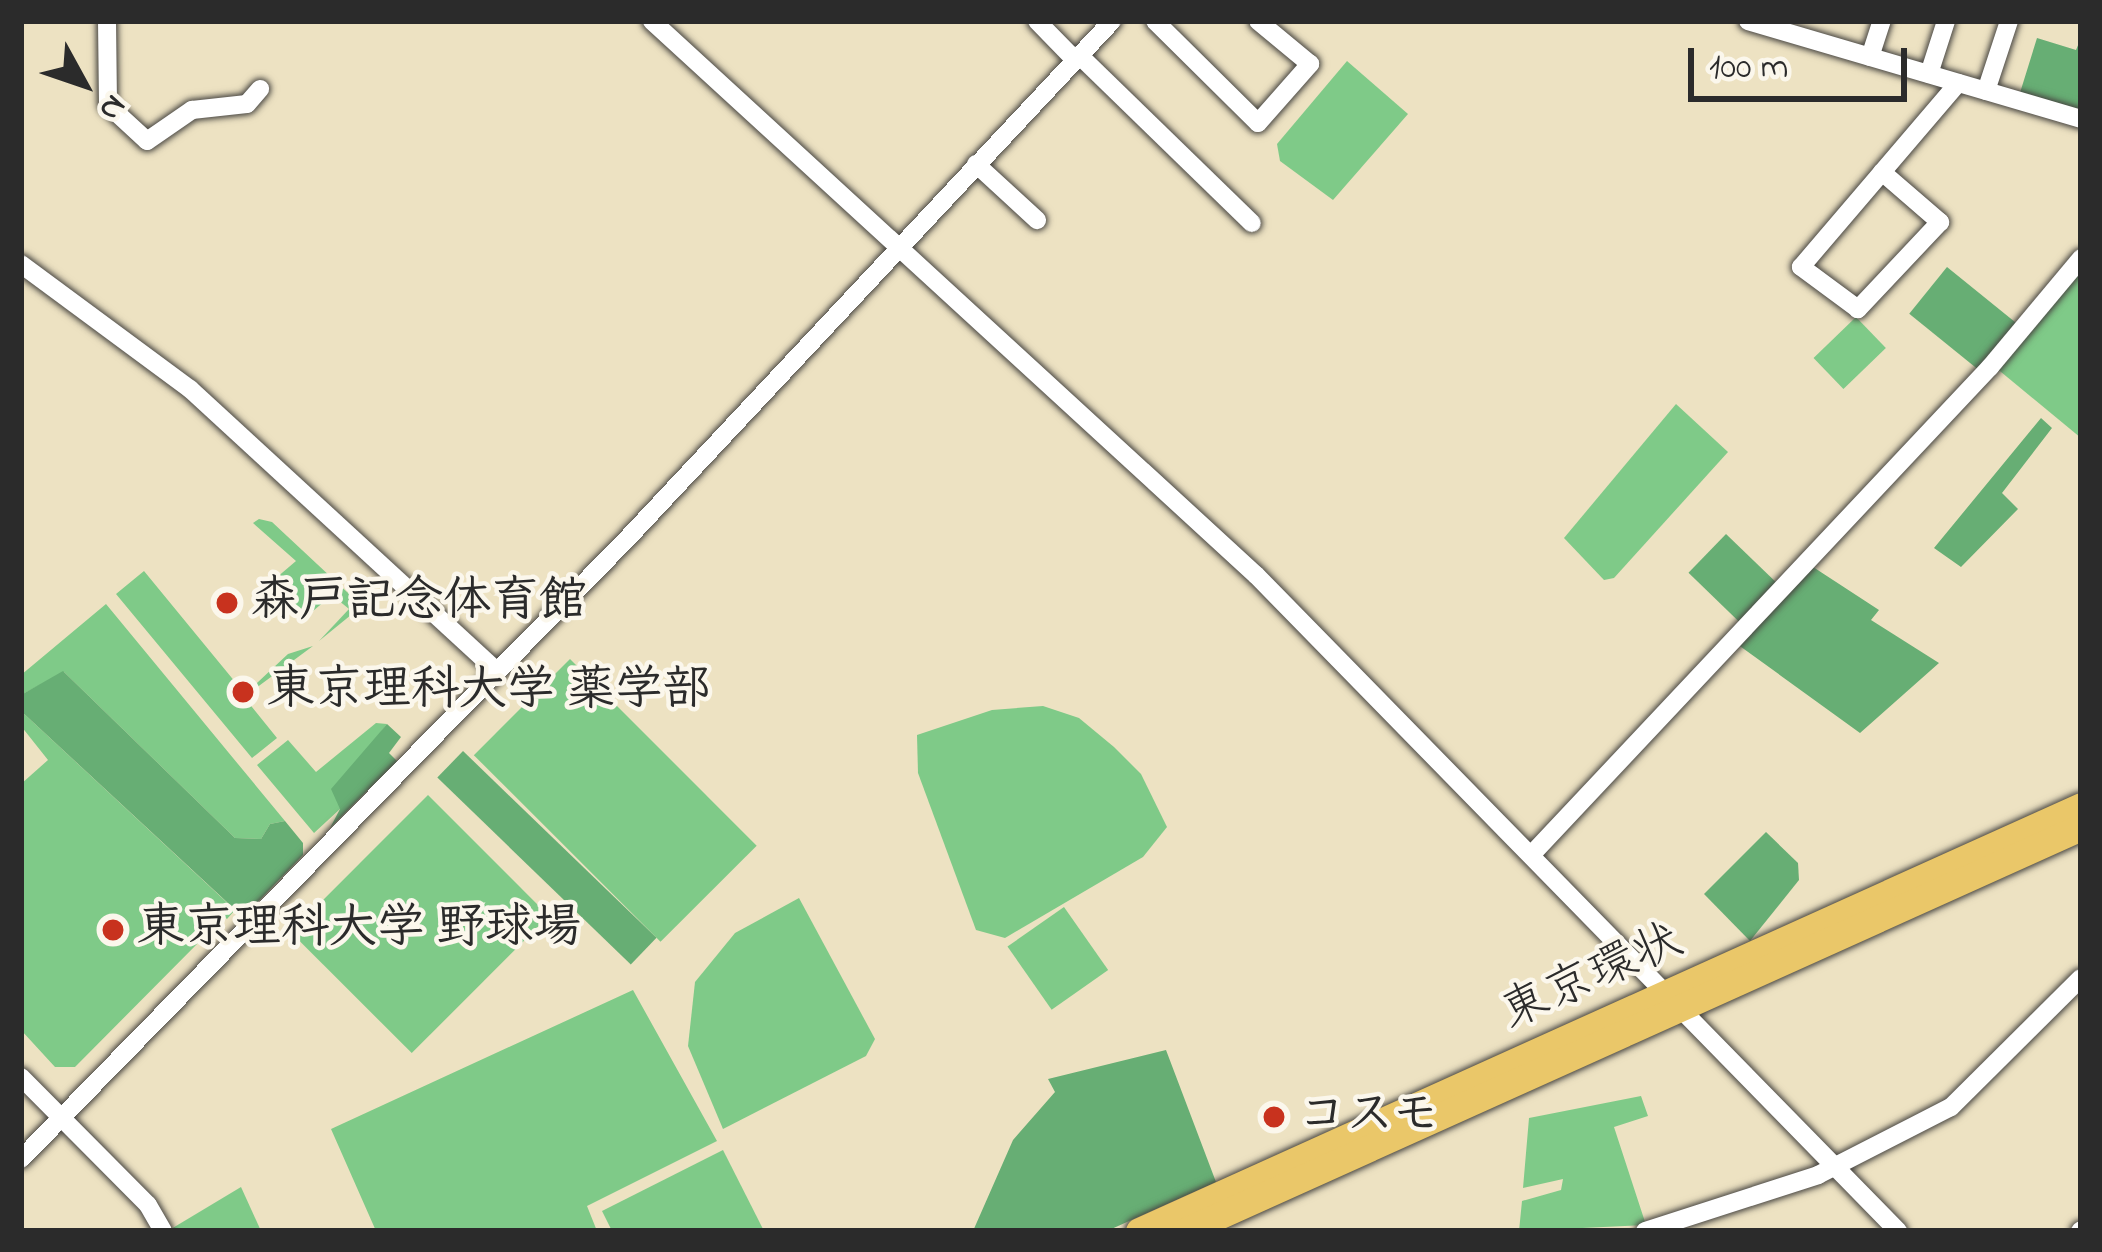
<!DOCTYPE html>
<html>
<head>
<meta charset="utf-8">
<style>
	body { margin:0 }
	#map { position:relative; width:2102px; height:1252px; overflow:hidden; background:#ede2c2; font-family:"Indie Flower","Klee One",sans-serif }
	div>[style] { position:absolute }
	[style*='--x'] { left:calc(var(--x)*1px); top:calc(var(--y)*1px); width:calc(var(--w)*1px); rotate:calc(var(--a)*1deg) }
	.green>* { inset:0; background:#7fca88; transform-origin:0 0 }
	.forest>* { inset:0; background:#67ae74; transform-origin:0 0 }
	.roads { filter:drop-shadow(0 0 3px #484642) drop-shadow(0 0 3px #484642) }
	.minor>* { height:18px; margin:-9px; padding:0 9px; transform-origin:9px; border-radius:9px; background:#fff }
	.highway>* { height:27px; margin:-13.5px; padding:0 13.5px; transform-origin:13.5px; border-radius:13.5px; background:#eac769 }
	.dots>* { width:33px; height:33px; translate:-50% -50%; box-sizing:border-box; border:6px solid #fbf7ec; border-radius:50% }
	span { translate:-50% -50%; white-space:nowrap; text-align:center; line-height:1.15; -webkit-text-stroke:9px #fbf7ec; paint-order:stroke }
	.poi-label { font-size:48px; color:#2b2b2b; font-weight:700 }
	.left { translate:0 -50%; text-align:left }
	.street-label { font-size:48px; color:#2b2b2b }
	.frame { position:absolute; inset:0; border:24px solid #2b2b2b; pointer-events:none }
	.north { position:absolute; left:24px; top:24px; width:120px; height:120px; -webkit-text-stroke:9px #fbf7ec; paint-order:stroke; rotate:130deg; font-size:33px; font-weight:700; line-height:48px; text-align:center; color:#2b2b2b }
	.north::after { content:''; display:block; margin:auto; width:42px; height:54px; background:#2b2b2b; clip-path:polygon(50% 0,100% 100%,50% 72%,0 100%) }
	.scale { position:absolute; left:1688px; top:48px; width:219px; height:54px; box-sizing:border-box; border:6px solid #2b2b2b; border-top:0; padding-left:15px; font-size:36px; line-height:42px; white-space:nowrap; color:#2b2b2b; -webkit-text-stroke:9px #fbf7ec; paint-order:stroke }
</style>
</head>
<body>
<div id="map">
	<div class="green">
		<i style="clip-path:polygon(1347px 61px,1408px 114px,1333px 200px,1280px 161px,1277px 144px)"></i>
		<i style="clip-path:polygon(2081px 265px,2081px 438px,1995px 367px)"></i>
		<i style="left:1856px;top:317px;width:43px;height:59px;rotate:46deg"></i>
		<i style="clip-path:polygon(1676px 404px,1728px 452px,1614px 578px,1604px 580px,1564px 538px)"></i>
		<i style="clip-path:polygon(259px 519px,272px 522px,362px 606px,319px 641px,349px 609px,332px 595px,300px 622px,269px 584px,296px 561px,253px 523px)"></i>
		<i style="clip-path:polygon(144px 571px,245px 694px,288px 654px,313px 646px,244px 697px,277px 738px,252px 758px,116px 594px)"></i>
		<i style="clip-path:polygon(106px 604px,285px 821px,270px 824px,261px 839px,235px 838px,64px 672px,21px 695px,21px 675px)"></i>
		<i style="left:570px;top:659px;width:264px;height:136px;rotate:45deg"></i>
		<i style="clip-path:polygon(1043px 706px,1079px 718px,1114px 747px,1141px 774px,1167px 827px,1143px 857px,1005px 938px,976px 930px,918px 773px,917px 735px,992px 710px)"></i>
		<i style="clip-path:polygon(21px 711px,235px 910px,227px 919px,205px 900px,202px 939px,75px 1067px,55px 1067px,21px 1030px,21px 784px,48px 760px,21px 726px)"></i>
		<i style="clip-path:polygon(376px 723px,387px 724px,353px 768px,340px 809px,314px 833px,257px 765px,288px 740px,316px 772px)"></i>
		<i style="left:428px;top:795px;width:171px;height:194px;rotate:45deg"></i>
		<i style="clip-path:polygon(799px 898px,875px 1039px,866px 1056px,723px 1129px,688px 1046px,695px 982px,735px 933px)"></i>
		<i style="left:1064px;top:907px;width:77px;height:69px;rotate:55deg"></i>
		<i style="clip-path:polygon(633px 990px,717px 1141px,587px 1206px,597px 1231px,376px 1231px,331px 1129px)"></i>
		<i style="clip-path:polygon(1641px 1096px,1648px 1116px,1614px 1127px,1646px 1225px,1519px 1231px,1522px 1201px,1561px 1190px,1563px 1179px,1523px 1188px,1529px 1118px)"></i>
		<i style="clip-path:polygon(723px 1150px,764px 1231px,612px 1231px,602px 1211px)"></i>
		<i style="clip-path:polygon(241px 1187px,261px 1231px,172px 1231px,171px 1229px)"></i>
	</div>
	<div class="forest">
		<i style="clip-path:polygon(2037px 38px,2076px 50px,2081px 38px,2081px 112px,2019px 96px)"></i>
		<i style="left:1947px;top:267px;width:95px;height:60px;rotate:39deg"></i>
		<i style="clip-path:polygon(2041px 418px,2052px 428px,2002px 493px,2018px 509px,1961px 567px,1934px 548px)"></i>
		<i style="left:1726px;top:534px;width:75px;height:54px;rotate:44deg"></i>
		<i style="clip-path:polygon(1810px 565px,1879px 610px,1871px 620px,1939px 663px,1860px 733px,1737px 644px)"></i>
		<i style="clip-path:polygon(63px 671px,235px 838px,261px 839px,270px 824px,285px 821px,303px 843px,303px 855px,243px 917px,21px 711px,21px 695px)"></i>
		<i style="clip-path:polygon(387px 724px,401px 737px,389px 753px,397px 761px,330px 828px,340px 809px,331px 789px)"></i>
		<i style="left:463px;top:751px;width:269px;height:37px;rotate:44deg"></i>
		<i style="clip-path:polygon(1766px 832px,1798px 863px,1799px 880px,1750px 941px,1704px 894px)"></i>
		<i style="clip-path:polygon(1166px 1050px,1216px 1182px,1107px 1231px,973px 1231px,1013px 1140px,1055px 1092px,1048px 1079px)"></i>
	</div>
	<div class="roads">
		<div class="minor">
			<i style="--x:107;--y:21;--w:84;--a:89.3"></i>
			<i style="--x:108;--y:105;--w:53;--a:42.7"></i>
			<i style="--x:147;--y:141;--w:55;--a:-34.6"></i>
			<i style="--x:192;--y:110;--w:55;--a:-6.2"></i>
			<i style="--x:247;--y:104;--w:20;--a:-49"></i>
			<i style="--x:652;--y:21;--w:820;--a:42.53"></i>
			<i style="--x:1256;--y:575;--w:918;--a:45.62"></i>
			<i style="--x:1037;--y:21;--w:54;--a:45.7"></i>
			<i style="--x:1155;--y:21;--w:145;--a:44.7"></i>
			<i style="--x:1258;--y:123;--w:79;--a:-48.6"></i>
			<i style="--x:1310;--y:64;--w:67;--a:-140.4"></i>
			<i style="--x:1748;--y:21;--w:347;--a:16.4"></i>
			<i style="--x:1079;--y:55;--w:241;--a:44.2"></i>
			<i style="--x:1870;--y:57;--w:38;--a:-72"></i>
			<i style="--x:1929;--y:74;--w:56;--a:-72.2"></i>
			<i style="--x:1986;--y:91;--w:74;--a:-71.8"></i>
			<i style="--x:976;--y:164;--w:83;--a:42.6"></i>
			<i style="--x:1882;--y:172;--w:77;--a:40.8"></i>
			<i style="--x:1940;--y:222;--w:120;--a:133.3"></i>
			<i style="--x:1858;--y:309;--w:71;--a:-143.6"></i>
			<i style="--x:1801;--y:267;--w:242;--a:-49.5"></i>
			<i style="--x:21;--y:264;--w:210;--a:36.5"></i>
			<i style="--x:190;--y:389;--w:417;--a:42.6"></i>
			<i style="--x:1533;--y:853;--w:667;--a:-46.76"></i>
			<i style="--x:1990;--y:367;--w:142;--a:-50.1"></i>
			<i style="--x:21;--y:1077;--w:180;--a:45.2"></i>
			<i style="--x:148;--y:1205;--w:30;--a:60"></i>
			<i style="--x:21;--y:1159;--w:866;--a:-45.66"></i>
			<i style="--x:626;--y:540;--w:711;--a:-46.88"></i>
			<i style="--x:1645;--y:1231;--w:182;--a:-17.9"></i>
			<i style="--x:1818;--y:1175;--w:149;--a:-27.1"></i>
			<i style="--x:1951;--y:1107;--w:183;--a:-44.8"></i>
			<i style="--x:2080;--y:1231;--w:1;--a:-45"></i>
		</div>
		<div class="highway">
			<i style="--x:1139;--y:1231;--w:1033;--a:-24.28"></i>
			<i style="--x:1185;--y:1231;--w:983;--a:-24.27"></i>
		</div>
	</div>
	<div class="dots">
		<i style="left:227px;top:603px;background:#c8321e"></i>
		<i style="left:243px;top:692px;background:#c8321e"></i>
		<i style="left:113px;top:930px;background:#c8321e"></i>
		<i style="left:1274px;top:1117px;background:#c8321e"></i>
	</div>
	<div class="poi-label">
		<span class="left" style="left:251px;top:603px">森戸記念体育館</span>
		<span class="left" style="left:267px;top:692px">東京理科大学 薬学部</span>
		<span class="left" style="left:137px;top:930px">東京理科大学 野球場</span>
		<span class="left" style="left:1298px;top:1117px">コスモ</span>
	</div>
	<div class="street-label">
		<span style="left:1592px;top:978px;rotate:-24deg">東京環状</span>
	</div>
	<div class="frame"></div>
	<div class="north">N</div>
	<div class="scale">100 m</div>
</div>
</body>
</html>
